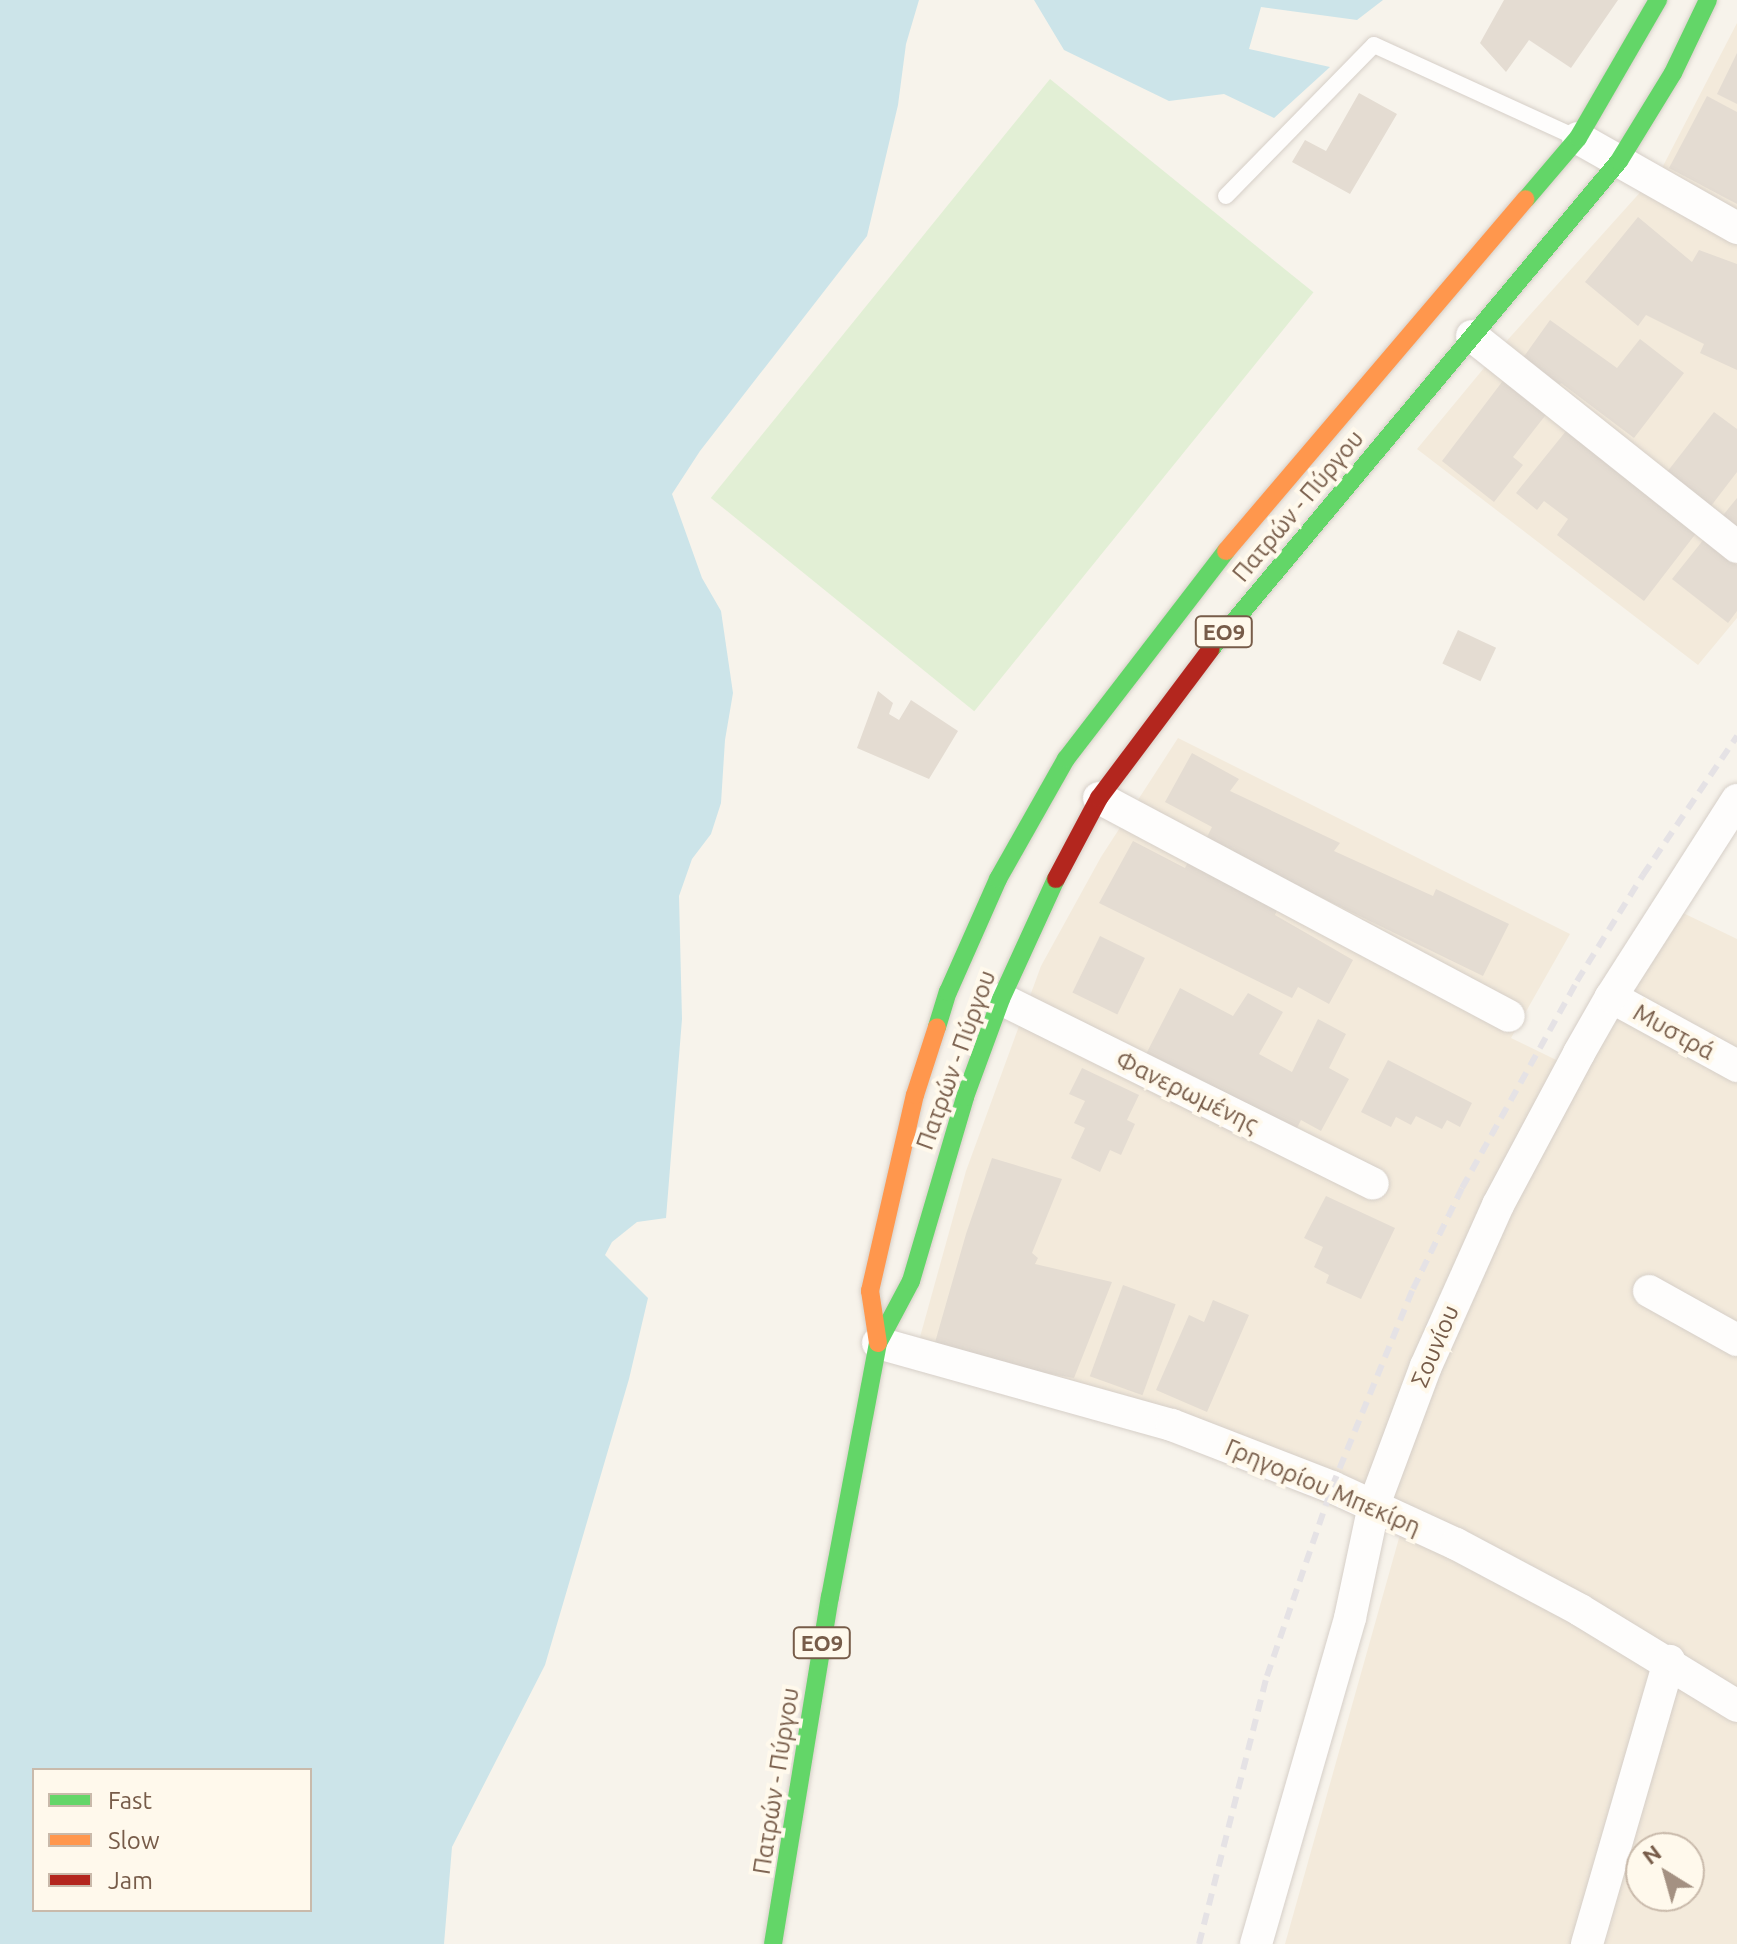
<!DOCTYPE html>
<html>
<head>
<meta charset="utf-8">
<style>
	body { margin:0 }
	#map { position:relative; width:1737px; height:1944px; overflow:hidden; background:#f7f3eb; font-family:Ubuntu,sans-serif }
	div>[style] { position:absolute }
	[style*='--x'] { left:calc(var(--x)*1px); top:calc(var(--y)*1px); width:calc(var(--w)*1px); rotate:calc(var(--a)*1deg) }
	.residential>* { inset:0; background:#f3eadb }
	.green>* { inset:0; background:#e2efd5; transform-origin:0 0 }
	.water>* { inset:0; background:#cce4e9 }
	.building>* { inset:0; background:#e4dcd2; transform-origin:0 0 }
	.roads { filter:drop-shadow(0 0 2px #d6cfc8) drop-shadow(0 0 2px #d6cfc8) }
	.lane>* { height:16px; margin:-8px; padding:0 8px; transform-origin:8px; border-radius:8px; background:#fefdfc }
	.street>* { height:32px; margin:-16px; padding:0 16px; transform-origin:16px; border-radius:16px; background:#fefdfc }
	.fast>* { height:18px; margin:-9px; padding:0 9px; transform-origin:9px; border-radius:9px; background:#63d668 }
	.slow>* { height:18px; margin:-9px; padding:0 9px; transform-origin:9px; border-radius:9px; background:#ff974d }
	.jam>* { height:18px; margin:-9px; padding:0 9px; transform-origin:9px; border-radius:9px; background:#b3261e }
	.rail>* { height:6px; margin-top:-3px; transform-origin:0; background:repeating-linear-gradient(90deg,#e5e2e5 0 12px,transparent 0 20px) }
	span { translate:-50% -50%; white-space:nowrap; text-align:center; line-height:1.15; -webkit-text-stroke:8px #fff9ec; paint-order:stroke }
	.shield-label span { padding:2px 6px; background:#fff9ec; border:2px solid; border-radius:6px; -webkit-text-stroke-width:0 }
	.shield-label { font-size:22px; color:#775c49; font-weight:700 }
	.street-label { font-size:24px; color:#775c49 }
	.legend { position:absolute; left:32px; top:1768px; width:280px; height:144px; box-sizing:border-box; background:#fff9ec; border:2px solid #c9baab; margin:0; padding:10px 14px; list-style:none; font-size:24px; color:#775c49 }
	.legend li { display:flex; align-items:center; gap:16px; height:40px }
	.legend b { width:40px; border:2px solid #c9baab }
	.north { position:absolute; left:1625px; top:1832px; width:80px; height:80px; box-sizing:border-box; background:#fff9ec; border:2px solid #c9baab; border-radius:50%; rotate:323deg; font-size:22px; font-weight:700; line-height:32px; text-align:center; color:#775c49 }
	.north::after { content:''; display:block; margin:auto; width:28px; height:36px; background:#a49182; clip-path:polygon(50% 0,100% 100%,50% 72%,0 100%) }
</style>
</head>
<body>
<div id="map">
	<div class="residential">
		<i style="clip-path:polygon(1737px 23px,1737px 618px,1698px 665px,1417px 449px,1503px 345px,1662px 168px)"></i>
		<i style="clip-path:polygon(evenodd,1178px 738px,1570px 934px,1511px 1038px,1585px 1074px,1681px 912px,1737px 939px,1737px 1944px,1285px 1944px,1408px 1506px,1292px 1454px,917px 1348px,966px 1171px,1041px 966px,1101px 857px,1178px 738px,1641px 1848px,1689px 1848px,1689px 1896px,1641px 1896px,1641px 1848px)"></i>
	</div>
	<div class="green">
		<i style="left:1050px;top:79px;width:339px;height:539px;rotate:39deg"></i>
	</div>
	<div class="water">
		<i style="clip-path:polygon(evenodd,0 0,919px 0,906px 44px,898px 105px,867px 236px,700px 451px,672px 494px,702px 578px,721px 611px,733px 693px,725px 740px,721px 803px,711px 834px,692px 859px,679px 896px,682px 1019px,666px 1218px,637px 1222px,612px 1242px,605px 1255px,648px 1298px,629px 1379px,545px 1665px,452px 1847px,444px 1944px,0 1944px,0 0,34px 1770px,310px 1770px,310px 1910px,34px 1910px,34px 1770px)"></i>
		<i style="clip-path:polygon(1034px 0,1383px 0,1357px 20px,1261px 7px,1249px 49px,1330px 67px,1274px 118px,1224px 94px,1169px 101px,1064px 50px)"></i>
	</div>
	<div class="building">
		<i style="clip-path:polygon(1504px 0,1618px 0,1571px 68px,1529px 40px,1506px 72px,1480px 43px)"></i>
		<i style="clip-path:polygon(1737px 53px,1737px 104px,1717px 94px)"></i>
		<i style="clip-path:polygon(1359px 93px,1397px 114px,1350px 194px,1292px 162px,1305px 140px,1326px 151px)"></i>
		<i style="clip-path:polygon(1707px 96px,1737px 112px,1737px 204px,1669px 168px)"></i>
		<i style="clip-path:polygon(1638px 217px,1692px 262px,1699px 250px,1737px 264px,1737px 370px,1700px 353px,1704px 344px,1646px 315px,1638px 326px,1585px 282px)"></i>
		<i style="clip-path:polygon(1550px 320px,1617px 368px,1640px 339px,1684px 373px,1634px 438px,1561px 383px,1556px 389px,1520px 362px)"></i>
		<i style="clip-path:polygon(1505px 378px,1548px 412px,1513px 457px,1523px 465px,1494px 502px,1442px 461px)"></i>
		<i style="clip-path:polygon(1714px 412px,1737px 429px,1737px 472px,1711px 506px,1667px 472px)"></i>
		<i style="clip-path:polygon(1566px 431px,1697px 532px,1644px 601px,1557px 535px,1568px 519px,1544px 501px,1537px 510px,1516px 493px)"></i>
		<i style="clip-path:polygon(1737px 498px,1737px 532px,1720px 519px)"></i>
		<i style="clip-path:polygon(1704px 539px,1737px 565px,1737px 611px,1728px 623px,1672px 579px)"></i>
		<i style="left:1458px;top:630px;width:42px;height:37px;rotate:25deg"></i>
		<i style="clip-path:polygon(878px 691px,893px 703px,889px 714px,899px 720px,911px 700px,958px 731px,929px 779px,857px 748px)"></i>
		<i style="clip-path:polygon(1192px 753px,1239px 779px,1230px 791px,1340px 843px,1334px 851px,1433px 896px,1436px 889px,1509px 924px,1483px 976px,1205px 841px,1212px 827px,1165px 802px)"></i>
		<i style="clip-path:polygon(1133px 841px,1185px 868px,1188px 862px,1278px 908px,1275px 915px,1353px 960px,1329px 1004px,1298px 987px,1292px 998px,1099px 903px)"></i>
		<i style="left:1100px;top:936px;width:50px;height:63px;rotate:26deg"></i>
		<i style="clip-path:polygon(1180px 988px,1233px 1016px,1248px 993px,1283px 1012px,1259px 1054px,1292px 1072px,1318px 1019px,1346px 1034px,1329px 1068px,1349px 1079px,1321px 1131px,1301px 1120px,1294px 1134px,1145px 1056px)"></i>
		<i style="clip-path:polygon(1388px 1060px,1472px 1103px,1460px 1127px,1447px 1120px,1442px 1129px,1416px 1116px,1411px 1125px,1396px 1117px,1391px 1127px,1361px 1112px)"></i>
		<i style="clip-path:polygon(1082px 1068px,1139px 1095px,1127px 1120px,1135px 1124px,1121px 1155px,1110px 1150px,1100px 1172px,1071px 1158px,1085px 1128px,1074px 1123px,1085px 1101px,1069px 1094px)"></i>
		<i style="clip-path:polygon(992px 1158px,1062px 1179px,1032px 1253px,1038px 1258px,1035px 1264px,1112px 1282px,1074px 1378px,988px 1363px,934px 1346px,966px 1234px)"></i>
		<i style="clip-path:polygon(1326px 1196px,1395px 1228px,1361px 1299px,1326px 1283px,1329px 1275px,1314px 1267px,1323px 1247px,1304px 1238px)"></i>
		<i style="left:1123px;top:1285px;width:56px;height:97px;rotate:20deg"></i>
		<i style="clip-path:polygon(1213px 1300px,1249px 1315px,1207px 1412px,1156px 1390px,1189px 1315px,1204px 1322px)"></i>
	</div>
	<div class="roads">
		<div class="lane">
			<i style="--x:1226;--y:196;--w:211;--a:-45.6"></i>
			<i style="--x:1374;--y:45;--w:223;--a:24.6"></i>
		</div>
		<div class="street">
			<i style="--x:1578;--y:138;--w:183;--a:29.5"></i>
			<i style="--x:1472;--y:336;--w:339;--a:38.5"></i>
			<i style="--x:1099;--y:798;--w:464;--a:28"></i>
			<i style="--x:1611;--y:997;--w:144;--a:28.7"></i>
			<i style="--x:1001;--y:999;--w:415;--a:26.4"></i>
			<i style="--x:1649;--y:1291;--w:101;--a:29.1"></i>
			<i style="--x:878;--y:1343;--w:305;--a:15.6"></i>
			<i style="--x:1172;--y:1425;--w:172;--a:21.2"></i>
			<i style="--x:1332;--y:1487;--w:136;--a:24.7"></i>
			<i style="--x:1456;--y:1544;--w:140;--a:28"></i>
			<i style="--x:1580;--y:1610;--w:184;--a:31.4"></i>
			<i style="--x:1256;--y:1944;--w:339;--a:-73.9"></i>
			<i style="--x:1350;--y:1618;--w:116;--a:-78"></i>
			<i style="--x:1374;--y:1505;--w:148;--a:-69.5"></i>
			<i style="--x:1426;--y:1366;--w:176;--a:-65.9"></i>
			<i style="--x:1498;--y:1205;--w:172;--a:-61.9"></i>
			<i style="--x:1579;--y:1053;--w:64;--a:-60.3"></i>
			<i style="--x:1611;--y:997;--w:234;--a:-57.4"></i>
			<i style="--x:1587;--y:1944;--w:295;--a:-73.8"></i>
		</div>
		<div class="fast">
			<i style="--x:1526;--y:199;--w:80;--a:-49.6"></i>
			<i style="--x:1578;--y:138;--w:160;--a:-59.9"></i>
			<i style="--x:1211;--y:649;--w:636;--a:-50.1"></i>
			<i style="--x:1619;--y:161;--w:103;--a:-58.5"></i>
			<i style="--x:1673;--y:73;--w:81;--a:-64.4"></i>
			<i style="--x:937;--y:1027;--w:37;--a:-73"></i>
			<i style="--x:948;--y:992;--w:124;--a:-66.1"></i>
			<i style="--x:998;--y:879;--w:138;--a:-60.5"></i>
			<i style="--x:1066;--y:759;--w:262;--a:-52.4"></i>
			<i style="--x:773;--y:1944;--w:352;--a:-80.7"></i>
			<i style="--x:830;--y:1597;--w:258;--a:-79.3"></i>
			<i style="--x:878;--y:1343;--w:70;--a:-62"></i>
			<i style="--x:911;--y:1281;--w:192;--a:-73.6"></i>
			<i style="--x:965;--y:1097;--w:104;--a:-69.8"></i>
			<i style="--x:1001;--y:999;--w:132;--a:-65.4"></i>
		</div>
		<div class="slow">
			<i style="--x:1226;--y:551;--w:462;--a:-49.6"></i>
			<i style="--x:878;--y:1343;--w:53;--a:-98.7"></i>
			<i style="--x:870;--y:1291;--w:201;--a:-77.1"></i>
			<i style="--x:915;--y:1095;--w:71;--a:-72.1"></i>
		</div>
		<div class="jam">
			<i style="--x:1056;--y:879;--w:92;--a:-62"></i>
			<i style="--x:1099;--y:798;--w:186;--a:-53.1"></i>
		</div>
	</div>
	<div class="rail">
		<i style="--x:1199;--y:1944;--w:276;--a:-75.8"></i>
		<i style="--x:1267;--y:1676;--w:200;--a:-71"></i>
		<i style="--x:1332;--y:1487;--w:214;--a:-67.8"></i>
		<i style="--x:1413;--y:1289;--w:112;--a:-64.1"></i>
		<i style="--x:1462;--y:1188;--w:237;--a:-60.9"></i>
		<i style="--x:1577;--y:981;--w:125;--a:-58.1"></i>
		<i style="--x:1643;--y:875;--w:168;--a:-55.9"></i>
	</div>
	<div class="shield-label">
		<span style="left:1224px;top:632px">ΕΟ9</span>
		<span style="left:822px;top:1643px">ΕΟ9</span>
	</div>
	<div class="street-label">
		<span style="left:1298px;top:506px;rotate:-50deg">Πατρών - Πύργου</span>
		<span style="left:1674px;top:1032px;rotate:29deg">Μυστρά</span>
		<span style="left:956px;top:1060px;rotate:-70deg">Πατρών - Πύργου</span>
		<span style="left:1187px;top:1092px;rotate:26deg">Φανερωμένης</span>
		<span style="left:1435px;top:1346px;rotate:-67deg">Σουνίου</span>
		<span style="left:1323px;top:1487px;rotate:23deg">Γρηγορίου Μπεκίρη</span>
		<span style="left:776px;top:1781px;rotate:-81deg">Πατρών - Πύργου</span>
	</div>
	<ul class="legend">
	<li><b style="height:10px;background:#63d668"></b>Fast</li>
	<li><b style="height:10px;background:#ff974d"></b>Slow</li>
	<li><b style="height:10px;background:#b3261e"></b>Jam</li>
	</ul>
	<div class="north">N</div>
</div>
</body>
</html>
